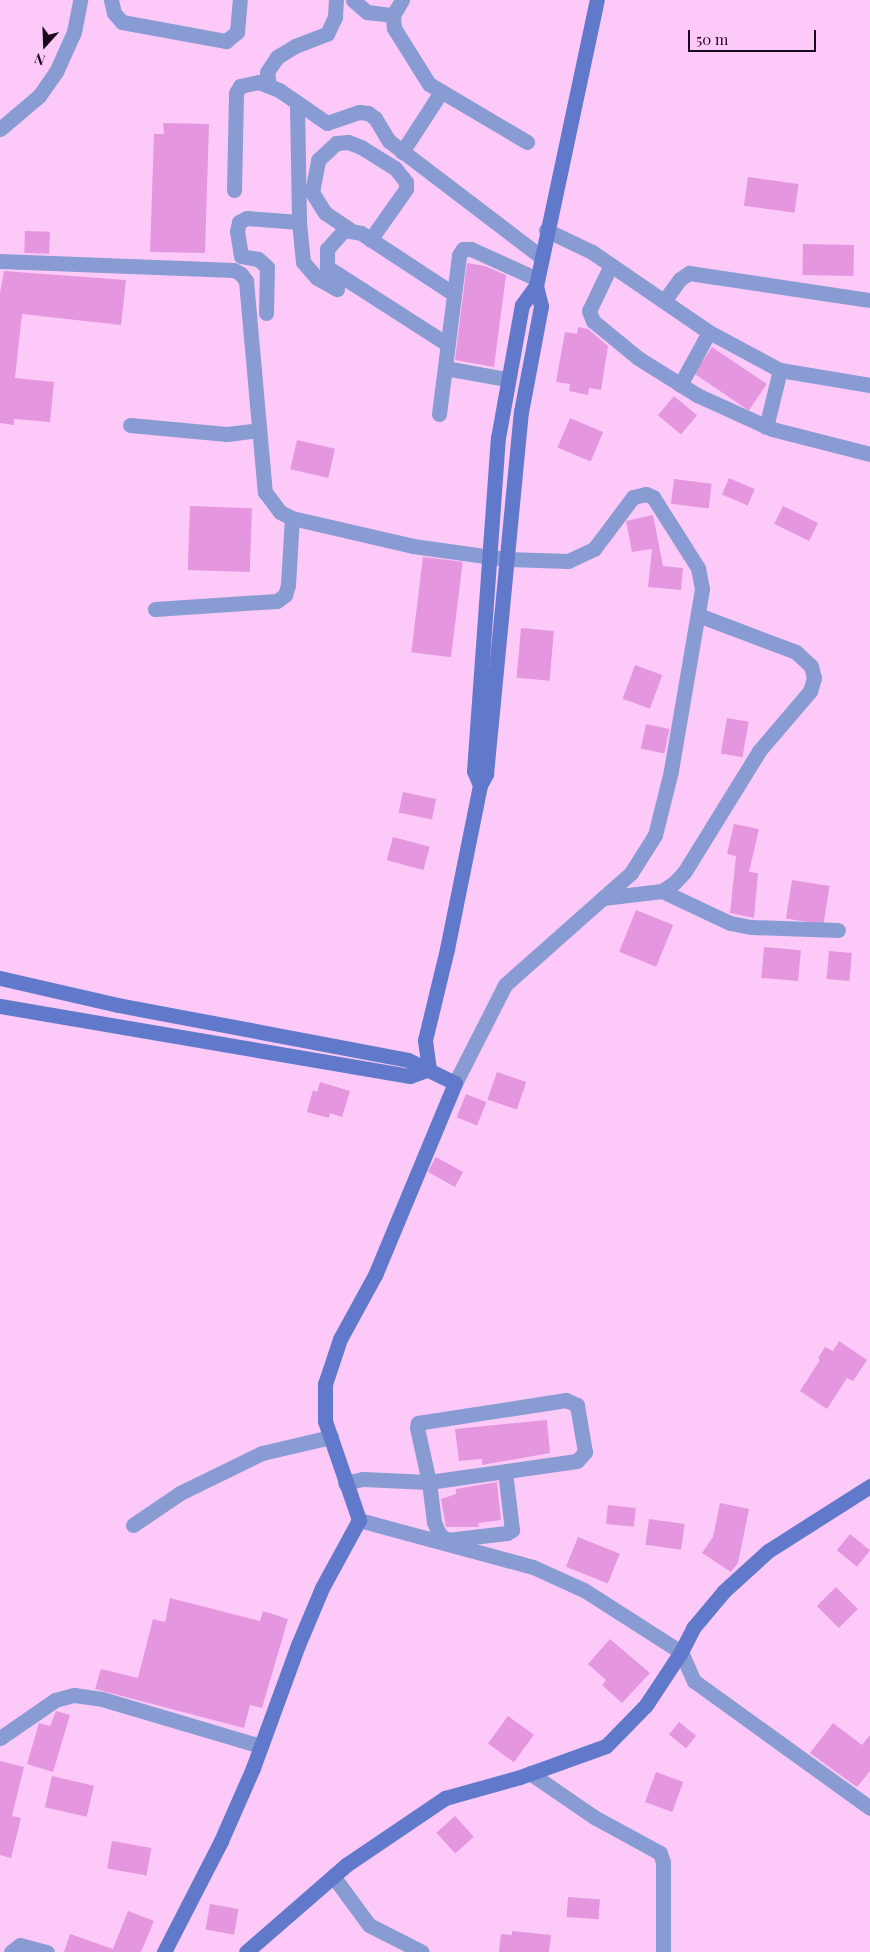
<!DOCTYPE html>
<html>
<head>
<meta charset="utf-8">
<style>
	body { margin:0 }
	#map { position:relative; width:870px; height:1952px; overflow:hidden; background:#fdc9f8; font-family:"Playfair Display",serif }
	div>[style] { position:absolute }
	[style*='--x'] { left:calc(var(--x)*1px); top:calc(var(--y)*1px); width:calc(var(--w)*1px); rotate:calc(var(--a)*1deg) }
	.building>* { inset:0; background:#e497de; transform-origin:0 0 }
	.street>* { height:15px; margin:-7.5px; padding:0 7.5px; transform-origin:7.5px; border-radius:7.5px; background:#889bd3 }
	.secondary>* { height:15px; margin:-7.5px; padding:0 7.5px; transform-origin:7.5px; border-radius:7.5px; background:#6179cb }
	span { translate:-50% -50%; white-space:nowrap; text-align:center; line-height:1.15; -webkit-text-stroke:5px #fdc9f8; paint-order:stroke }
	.north { position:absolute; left:20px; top:20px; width:50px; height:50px; -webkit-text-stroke:4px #fdc9f8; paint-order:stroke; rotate:200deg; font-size:14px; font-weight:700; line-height:20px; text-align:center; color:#1c061b }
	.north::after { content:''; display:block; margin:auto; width:18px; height:22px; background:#1c061b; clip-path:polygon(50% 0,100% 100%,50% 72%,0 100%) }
	.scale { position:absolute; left:688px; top:30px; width:128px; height:22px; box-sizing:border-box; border:2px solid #1c061b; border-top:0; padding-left:6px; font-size:15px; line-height:18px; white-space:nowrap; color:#1c061b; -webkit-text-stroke:4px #fdc9f8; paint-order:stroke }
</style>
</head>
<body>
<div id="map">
	<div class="building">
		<i style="clip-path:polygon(163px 123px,209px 124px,205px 253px,150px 252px,154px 134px,164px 134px)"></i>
		<i style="left:748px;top:177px;width:51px;height:29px;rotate:8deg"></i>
		<i style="left:25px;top:231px;width:25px;height:22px;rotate:2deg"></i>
		<i style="left:803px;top:244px;width:51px;height:31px;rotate:1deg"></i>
		<i style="clip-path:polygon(467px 263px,485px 266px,506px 275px,494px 367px,455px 360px)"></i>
		<i style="clip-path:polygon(4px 271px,126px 280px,121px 325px,22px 314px,15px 378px,54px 382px,50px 422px,14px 419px,14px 425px,0 423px,0 293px)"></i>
		<i style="clip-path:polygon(578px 327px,588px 329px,608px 346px,601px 390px,589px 388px,588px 395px,569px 391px,570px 384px,556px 382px,565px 332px,577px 334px)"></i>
		<i style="left:712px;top:347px;width:66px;height:32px;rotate:34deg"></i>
		<i style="left:674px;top:396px;width:30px;height:25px;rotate:40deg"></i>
		<i style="left:570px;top:418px;width:36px;height:32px;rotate:23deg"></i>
		<i style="left:297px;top:440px;width:39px;height:30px;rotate:13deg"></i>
		<i style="left:729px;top:478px;width:28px;height:18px;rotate:23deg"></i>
		<i style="left:674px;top:479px;width:38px;height:25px;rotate:7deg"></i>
		<i style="left:190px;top:506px;width:62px;height:64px;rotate:2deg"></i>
		<i style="left:783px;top:506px;width:39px;height:20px;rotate:26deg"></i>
		<i style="clip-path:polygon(653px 515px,663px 566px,683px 568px,681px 590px,648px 587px,652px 549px,632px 552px,626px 521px)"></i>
		<i style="left:423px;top:557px;width:40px;height:96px;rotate:7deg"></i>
		<i style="left:521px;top:628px;width:33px;height:50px;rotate:5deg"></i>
		<i style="left:635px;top:665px;width:29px;height:36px;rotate:20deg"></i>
		<i style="left:727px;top:718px;width:22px;height:36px;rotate:10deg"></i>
		<i style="left:646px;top:724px;width:24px;height:25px;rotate:12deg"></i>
		<i style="left:403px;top:792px;width:34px;height:21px;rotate:12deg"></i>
		<i style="clip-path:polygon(734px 824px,759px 829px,749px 872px,758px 873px,754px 918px,730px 913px,736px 856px,727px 854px)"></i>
		<i style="left:393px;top:837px;width:38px;height:24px;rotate:15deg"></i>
		<i style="left:792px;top:880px;width:38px;height:39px;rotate:9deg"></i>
		<i style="left:636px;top:910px;width:40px;height:45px;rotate:22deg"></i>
		<i style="left:764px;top:947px;width:37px;height:31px;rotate:5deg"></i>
		<i style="left:829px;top:951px;width:23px;height:28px;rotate:5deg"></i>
		<i style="left:497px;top:1072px;width:31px;height:29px;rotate:19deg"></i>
		<i style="clip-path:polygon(320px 1082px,350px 1091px,342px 1117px,330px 1113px,329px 1118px,307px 1112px,313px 1090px,317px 1092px)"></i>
		<i style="left:466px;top:1094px;width:22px;height:25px;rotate:22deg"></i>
		<i style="left:436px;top:1157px;width:31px;height:17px;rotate:29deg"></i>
		<i style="clip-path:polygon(839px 1341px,867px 1360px,853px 1381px,847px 1378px,827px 1409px,800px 1391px,820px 1360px,818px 1358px,825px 1347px,833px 1351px)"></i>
		<i style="clip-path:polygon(547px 1420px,550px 1453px,482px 1465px,482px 1459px,459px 1461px,455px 1429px)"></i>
		<i style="clip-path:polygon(497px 1482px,501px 1520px,478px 1523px,479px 1527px,446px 1527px,441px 1499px,456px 1494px,456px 1489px)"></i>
		<i style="clip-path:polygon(720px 1503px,749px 1509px,738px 1563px,731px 1572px,702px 1553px,713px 1537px)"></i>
		<i style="left:608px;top:1505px;width:28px;height:19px;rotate:6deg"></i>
		<i style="left:649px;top:1519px;width:36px;height:26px;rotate:8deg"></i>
		<i style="left:850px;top:1534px;width:26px;height:21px;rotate:39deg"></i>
		<i style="left:578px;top:1537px;width:45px;height:32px;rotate:22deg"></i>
		<i style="left:836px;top:1587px;width:31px;height:27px;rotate:45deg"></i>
		<i style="clip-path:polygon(170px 1598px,260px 1621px,263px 1611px,288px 1619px,262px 1708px,250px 1705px,244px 1728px,95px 1689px,101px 1669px,138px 1678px,153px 1619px,165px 1622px)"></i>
		<i style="clip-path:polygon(610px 1639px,650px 1673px,622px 1703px,602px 1685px,606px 1680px,588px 1664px)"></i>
		<i style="clip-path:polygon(56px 1711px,70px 1715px,53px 1772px,27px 1764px,39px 1723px,50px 1726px)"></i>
		<i style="left:508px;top:1716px;width:32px;height:34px;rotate:36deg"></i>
		<i style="left:679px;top:1722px;width:22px;height:16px;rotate:39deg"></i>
		<i style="clip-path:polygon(833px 1723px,862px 1745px,870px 1735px,870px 1771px,857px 1787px,810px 1753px)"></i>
		<i style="clip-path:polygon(0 1761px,24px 1767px,12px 1816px,21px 1818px,11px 1858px,0 1855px)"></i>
		<i style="left:656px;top:1772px;width:29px;height:32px;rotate:20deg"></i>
		<i style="left:52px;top:1776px;width:43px;height:32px;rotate:13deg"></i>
		<i style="left:455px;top:1816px;width:28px;height:25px;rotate:48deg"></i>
		<i style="left:112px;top:1841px;width:40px;height:28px;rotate:10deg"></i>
		<i style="left:568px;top:1897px;width:32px;height:20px;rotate:4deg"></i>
		<i style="left:210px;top:1904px;width:29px;height:26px;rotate:10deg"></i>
		<i style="clip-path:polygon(128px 1911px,154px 1921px,141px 1952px,64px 1952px,70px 1934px,113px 1949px)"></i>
		<i style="clip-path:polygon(512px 1931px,551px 1935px,549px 1952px,499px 1952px,501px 1934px,512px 1935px)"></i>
	</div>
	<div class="street">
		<i style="--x:111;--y:0;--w:13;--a:77"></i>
		<i style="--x:114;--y:13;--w:12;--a:48"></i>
		<i style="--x:122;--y:22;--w:106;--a:10.4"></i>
		<i style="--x:226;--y:41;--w:14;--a:-39"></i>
		<i style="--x:237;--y:32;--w:32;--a:-85"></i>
		<i style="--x:353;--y:0;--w:18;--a:41"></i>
		<i style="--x:367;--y:12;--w:26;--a:7"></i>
		<i style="--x:402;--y:0;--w:17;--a:121"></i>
		<i style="--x:393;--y:15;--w:13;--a:86"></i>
		<i style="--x:394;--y:28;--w:66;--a:58"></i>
		<i style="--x:429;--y:84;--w:114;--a:30.6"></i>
		<i style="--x:269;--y:85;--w:13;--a:-99"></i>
		<i style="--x:267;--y:72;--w:18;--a:-56"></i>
		<i style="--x:277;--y:57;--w:21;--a:-31"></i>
		<i style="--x:295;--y:46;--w:34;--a:-21"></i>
		<i style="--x:327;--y:34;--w:19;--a:-65"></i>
		<i style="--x:335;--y:17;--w:17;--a:-87"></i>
		<i style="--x:297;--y:104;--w:118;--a:89"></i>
		<i style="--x:299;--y:222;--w:40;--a:84.3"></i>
		<i style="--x:303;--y:262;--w:21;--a:49"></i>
		<i style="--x:317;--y:278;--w:23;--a:29"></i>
		<i style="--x:0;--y:129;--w:51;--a:-40.2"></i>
		<i style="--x:39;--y:96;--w:29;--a:-55"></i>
		<i style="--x:56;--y:72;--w:44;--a:-65.8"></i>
		<i style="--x:74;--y:32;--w:33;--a:-79"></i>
		<i style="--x:402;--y:152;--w:72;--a:-57"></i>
		<i style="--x:234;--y:190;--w:97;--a:-88.8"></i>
		<i style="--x:236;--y:93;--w:8;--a:-60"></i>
		<i style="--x:240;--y:86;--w:19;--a:-12"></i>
		<i style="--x:259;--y:82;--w:22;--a:22"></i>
		<i style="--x:279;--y:90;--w:58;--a:34.5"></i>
		<i style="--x:327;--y:123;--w:34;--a:-19"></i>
		<i style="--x:359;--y:112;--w:9;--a:6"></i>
		<i style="--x:368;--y:113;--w:9;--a:36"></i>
		<i style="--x:375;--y:118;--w:27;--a:59"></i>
		<i style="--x:389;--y:141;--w:191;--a:37.3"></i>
		<i style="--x:546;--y:230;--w:51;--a:25.6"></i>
		<i style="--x:592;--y:252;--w:142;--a:34.4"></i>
		<i style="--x:709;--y:332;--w:81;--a:28.2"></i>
		<i style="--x:780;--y:370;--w:91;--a:9.5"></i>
		<i style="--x:352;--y:231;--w:32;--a:-146"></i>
		<i style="--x:325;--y:213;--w:25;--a:-122"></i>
		<i style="--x:312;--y:192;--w:33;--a:-79"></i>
		<i style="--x:318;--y:160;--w:25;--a:-43"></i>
		<i style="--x:336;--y:143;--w:12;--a:-5"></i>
		<i style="--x:348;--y:142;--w:14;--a:21"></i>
		<i style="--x:361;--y:147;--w:40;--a:32"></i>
		<i style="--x:395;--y:168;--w:18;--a:52"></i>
		<i style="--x:406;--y:182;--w:7;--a:90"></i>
		<i style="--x:406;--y:189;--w:62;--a:125.2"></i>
		<i style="--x:0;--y:261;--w:234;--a:2.2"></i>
		<i style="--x:234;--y:270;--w:8;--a:30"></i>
		<i style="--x:241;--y:274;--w:9;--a:54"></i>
		<i style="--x:246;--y:281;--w:212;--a:84.9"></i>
		<i style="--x:265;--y:492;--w:25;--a:53"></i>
		<i style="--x:280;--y:512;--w:13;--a:27"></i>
		<i style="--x:292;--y:518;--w:124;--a:13"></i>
		<i style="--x:413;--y:546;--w:95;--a:7.9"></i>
		<i style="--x:507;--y:559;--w:61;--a:1.9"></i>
		<i style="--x:568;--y:561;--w:29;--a:-25"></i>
		<i style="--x:594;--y:549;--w:65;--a:-53.1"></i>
		<i style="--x:633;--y:497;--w:13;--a:-13"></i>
		<i style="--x:646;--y:494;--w:8;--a:23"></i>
		<i style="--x:653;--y:497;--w:84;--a:57.6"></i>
		<i style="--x:698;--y:568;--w:21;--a:79"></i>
		<i style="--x:702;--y:589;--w:185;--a:99.7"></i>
		<i style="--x:671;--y:771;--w:66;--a:104"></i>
		<i style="--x:655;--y:835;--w:45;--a:122.3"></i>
		<i style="--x:631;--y:873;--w:169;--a:138.4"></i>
		<i style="--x:505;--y:985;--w:110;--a:117"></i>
		<i style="--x:611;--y:265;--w:51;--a:115.6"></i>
		<i style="--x:589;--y:311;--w:11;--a:68"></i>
		<i style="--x:593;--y:321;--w:58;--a:39.4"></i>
		<i style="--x:638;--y:358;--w:70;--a:32.1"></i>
		<i style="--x:697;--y:395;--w:82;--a:24.4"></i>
		<i style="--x:772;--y:429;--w:101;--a:14.3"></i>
		<i style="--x:664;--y:301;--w:27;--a:-54"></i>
		<i style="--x:680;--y:279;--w:11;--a:-34"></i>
		<i style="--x:689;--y:273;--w:183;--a:8.5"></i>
		<i style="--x:266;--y:313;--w:46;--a:-88.8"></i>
		<i style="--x:267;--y:267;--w:12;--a:-138"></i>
		<i style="--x:258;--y:259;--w:17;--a:-170"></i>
		<i style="--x:241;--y:256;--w:25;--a:-99"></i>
		<i style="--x:237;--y:231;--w:9;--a:-77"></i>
		<i style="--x:239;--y:222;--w:9;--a:-27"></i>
		<i style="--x:247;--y:218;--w:52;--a:4.4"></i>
		<i style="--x:447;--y:344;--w:143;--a:-147.3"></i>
		<i style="--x:327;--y:267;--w:18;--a:-90"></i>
		<i style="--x:327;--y:249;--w:25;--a:-48"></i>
		<i style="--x:344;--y:230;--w:17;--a:10"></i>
		<i style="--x:361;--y:233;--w:111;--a:33.3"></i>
		<i style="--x:445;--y:368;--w:63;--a:10.1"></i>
		<i style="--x:680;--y:385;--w:60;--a:-61.3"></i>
		<i style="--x:439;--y:414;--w:160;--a:-82.8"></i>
		<i style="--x:459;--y:255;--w:7;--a:-56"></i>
		<i style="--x:463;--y:249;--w:8;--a:0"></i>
		<i style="--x:471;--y:249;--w:72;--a:24.4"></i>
		<i style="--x:130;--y:425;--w:97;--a:5.3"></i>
		<i style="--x:227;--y:434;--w:32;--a:-7"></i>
		<i style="--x:766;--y:427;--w:59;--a:-76.2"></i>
		<i style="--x:155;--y:609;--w:122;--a:-3.8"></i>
		<i style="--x:277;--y:601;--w:10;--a:-37"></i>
		<i style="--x:285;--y:595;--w:10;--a:-73"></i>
		<i style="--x:288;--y:585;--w:67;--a:-86.6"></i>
		<i style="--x:662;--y:891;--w:75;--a:25.2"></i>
		<i style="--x:730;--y:923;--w:21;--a:11"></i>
		<i style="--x:751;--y:927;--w:87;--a:2"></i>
		<i style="--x:603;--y:898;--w:59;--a:-6.8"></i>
		<i style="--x:662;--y:891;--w:14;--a:-34"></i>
		<i style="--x:674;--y:883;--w:16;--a:-47"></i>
		<i style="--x:685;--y:871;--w:141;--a:-58.3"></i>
		<i style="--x:759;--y:751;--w:79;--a:-49.6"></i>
		<i style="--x:810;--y:691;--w:14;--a:-73"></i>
		<i style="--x:814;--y:678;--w:12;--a:-104"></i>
		<i style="--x:811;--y:666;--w:21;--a:-137"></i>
		<i style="--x:796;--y:652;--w:105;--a:-159.3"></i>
		<i style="--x:345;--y:1483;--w:18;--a:-13"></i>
		<i style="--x:363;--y:1479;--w:66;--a:2.6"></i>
		<i style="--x:429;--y:1482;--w:149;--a:-8.1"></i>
		<i style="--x:577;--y:1461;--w:12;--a:-48"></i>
		<i style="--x:585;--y:1452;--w:48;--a:-99.7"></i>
		<i style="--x:577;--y:1405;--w:12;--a:-156"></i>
		<i style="--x:566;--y:1400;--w:150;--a:171.2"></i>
		<i style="--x:418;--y:1423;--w:5;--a:101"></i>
		<i style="--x:417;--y:1428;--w:55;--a:77.5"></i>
		<i style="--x:429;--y:1482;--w:40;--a:82.9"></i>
		<i style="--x:434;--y:1522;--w:13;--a:67"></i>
		<i style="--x:439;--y:1534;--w:10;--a:37"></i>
		<i style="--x:447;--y:1540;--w:60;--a:-6.7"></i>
		<i style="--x:507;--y:1533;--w:6;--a:-31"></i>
		<i style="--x:512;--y:1530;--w:59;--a:-96.8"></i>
		<i style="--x:359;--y:1520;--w:180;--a:15.1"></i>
		<i style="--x:533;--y:1567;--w:56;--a:24.3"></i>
		<i style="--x:584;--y:1590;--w:115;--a:32.6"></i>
		<i style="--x:681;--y:1652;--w:32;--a:66"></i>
		<i style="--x:694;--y:1681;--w:217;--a:35.8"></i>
		<i style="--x:133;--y:1525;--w:57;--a:-34.2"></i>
		<i style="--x:180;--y:1493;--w:91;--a:-26"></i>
		<i style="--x:262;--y:1453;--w:71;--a:-13.1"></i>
		<i style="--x:0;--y:1738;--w:67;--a:-34.6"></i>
		<i style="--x:55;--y:1700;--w:20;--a:-15"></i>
		<i style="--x:74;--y:1695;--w:28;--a:8"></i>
		<i style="--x:102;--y:1699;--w:166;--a:16.5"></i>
		<i style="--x:530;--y:1773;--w:78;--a:34.5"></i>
		<i style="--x:594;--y:1817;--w:75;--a:28.6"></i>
		<i style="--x:660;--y:1853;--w:9;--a:72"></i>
		<i style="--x:663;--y:1862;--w:90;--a:90"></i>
		<i style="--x:333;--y:1876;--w:61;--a:53.7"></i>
		<i style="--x:369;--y:1925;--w:59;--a:27"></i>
		<i style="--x:11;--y:1952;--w:11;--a:-38"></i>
		<i style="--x:20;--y:1945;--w:28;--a:15"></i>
	</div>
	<div class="secondary">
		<i style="--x:480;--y:785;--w:15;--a:-113"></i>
		<i style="--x:474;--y:771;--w:334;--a:-85.9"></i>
		<i style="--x:498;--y:438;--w:135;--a:-79.8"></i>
		<i style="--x:522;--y:305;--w:24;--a:-54"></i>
		<i style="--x:0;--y:978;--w:121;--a:12.9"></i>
		<i style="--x:118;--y:1005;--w:295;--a:10.7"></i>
		<i style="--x:408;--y:1060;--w:52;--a:26.1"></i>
		<i style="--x:455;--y:1083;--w:208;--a:112.6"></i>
		<i style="--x:375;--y:1275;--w:73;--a:118.7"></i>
		<i style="--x:340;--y:1339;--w:47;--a:108.4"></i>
		<i style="--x:325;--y:1384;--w:37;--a:90"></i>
		<i style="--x:325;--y:1421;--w:105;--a:71"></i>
		<i style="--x:359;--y:1520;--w:77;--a:118.6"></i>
		<i style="--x:322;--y:1588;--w:62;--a:112.8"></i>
		<i style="--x:298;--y:1645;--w:131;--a:110.1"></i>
		<i style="--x:253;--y:1768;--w:80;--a:113.7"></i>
		<i style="--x:221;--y:1841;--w:125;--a:117.2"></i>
		<i style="--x:0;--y:1006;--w:416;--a:9.7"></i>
		<i style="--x:410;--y:1076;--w:20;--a:-20"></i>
		<i style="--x:429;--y:1069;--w:29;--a:-98"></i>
		<i style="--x:425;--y:1040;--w:94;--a:-76.4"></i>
		<i style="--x:447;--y:949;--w:167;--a:-78.6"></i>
		<i style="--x:480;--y:785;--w:13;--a:-61"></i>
		<i style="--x:486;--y:774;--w:364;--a:-84.5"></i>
		<i style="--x:521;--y:412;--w:108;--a:-79.3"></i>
		<i style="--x:541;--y:306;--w:21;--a:-104"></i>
		<i style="--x:536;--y:286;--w:292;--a:-78"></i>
		<i style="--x:246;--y:1952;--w:133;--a:-41"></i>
		<i style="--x:346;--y:1865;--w:120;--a:-34.1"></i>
		<i style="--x:445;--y:1798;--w:78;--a:-15.6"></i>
		<i style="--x:520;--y:1777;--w:91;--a:-19.8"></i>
		<i style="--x:606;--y:1746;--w:57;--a:-45.7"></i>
		<i style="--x:646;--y:1705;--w:64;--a:-56.6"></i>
		<i style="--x:681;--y:1652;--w:27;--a:-63"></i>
		<i style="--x:693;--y:1628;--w:48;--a:-50"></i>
		<i style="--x:724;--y:1591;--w:59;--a:-42.3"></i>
		<i style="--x:768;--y:1551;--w:121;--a:-32.5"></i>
	</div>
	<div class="north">N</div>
	<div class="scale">50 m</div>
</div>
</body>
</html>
